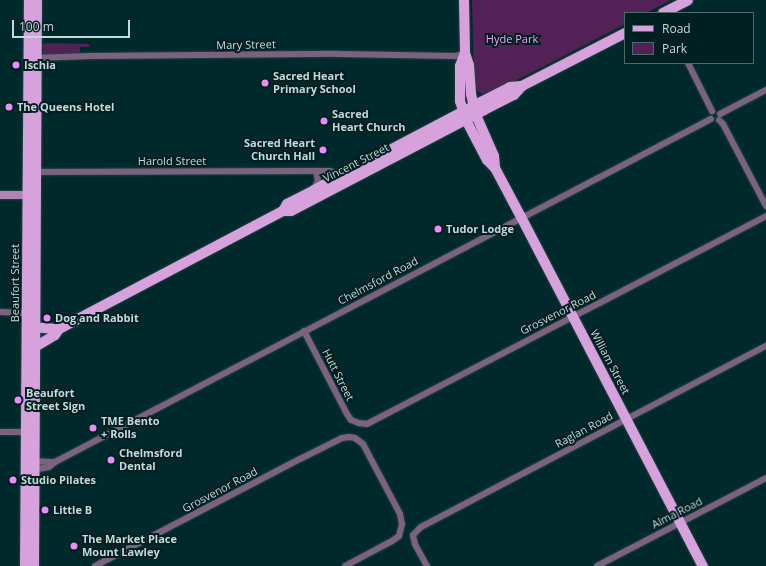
<!DOCTYPE html>
<html>
<head>
<meta charset="utf-8">
<style>
	body { margin:0 }
	#map { position:relative; width:766px; height:566px; overflow:hidden; background:#00292c; font-family:"Open Sans",sans-serif }
	div>[style] { position:absolute }
	[style*='--x'] { left:calc(var(--x)*1px); top:calc(var(--y)*1px); width:calc(var(--w)*1px); rotate:calc(var(--a)*1deg) }
	.green>* { inset:0; background:#522256 }
	.roads { filter:drop-shadow(0 0 1px #1f4548) drop-shadow(0 0 1px #1f4548) }
	.street>* { height:6px; margin:-3px; padding:0 3px; transform-origin:3px; border-radius:3px; background:#7c627e }
	.secondary>* { height:8px; margin:-4px; padding:0 4px; transform-origin:4px; border-radius:4px; background:#af86b2 }
	.primary>* { height:10px; margin:-5px; padding:0 5px; transform-origin:5px; border-radius:5px; background:#d7a1db }
	.dots>* { width:11px; height:11px; translate:-50% -50%; box-sizing:border-box; border:2px solid #001f20; border-radius:50% }
	span { translate:-50% -50%; white-space:nowrap; text-align:center; line-height:1.15; -webkit-text-stroke:4px #001f20; paint-order:stroke }
	.park-label { font-size:11px; color:#f2a1f9 }
	.street-label { font-size:11px; color:#c4d9da }
	.poi-label { font-size:11px; color:#c4d9da; font-weight:700 }
	.left { translate:0 -50%; text-align:left }
	.right { translate:-100% -50%; text-align:right }
	.legend { position:absolute; left:624px; top:12px; width:130px; height:52px; box-sizing:border-box; background:#001f20; border:1px solid #4e696a; margin:0; padding:5px 7px; list-style:none; font-size:12px; color:#c4d9da }
	.legend li { display:flex; align-items:center; gap:8px; height:20px }
	.legend b { width:20px; border:1px solid #4e696a }
	.scale { position:absolute; left:12px; top:20px; width:118px; height:18px; box-sizing:border-box; border:2px solid #c4d9da; border-top:0; padding-left:5px; font-size:12px; line-height:14px; white-space:nowrap; color:#c4d9da; -webkit-text-stroke:3px #001f20; paint-order:stroke }
</style>
</head>
<body>
<div id="map">
	<div class="green">
		<i style="clip-path:polygon(472px 0,671px 0,646px 13px,625px 13px,625px 24px,529px 74px,484px 95px,476px 90px,474px 85px)"></i>
		<i style="clip-path:polygon(46px 43px,89px 44px,89px 47px,80px 47px,80px 54px,43px 56px,43px 45px)"></i>
	</div>
	<div class="roads">
		<div class="street">
			<i style="--x:34;--y:58;--w:56;--a:-2"></i>
			<i style="--x:90;--y:56;--w:248;--a:-0.5"></i>
			<i style="--x:338;--y:54;--w:118;--a:1"></i>
			<i style="--x:456;--y:56;--w:9;--a:-18"></i>
			<i style="--x:688;--y:63;--w:54;--a:63.4"></i>
			<i style="--x:720;--y:114;--w:52;--a:-27.6"></i>
			<i style="--x:719;--y:120;--w:6;--a:45"></i>
			<i style="--x:723;--y:124;--w:93;--a:62.3"></i>
			<i style="--x:33;--y:172;--w:276;--a:-0.2"></i>
			<i style="--x:309;--y:171;--w:21;--a:0"></i>
			<i style="--x:330;--y:171;--w:14;--a:17"></i>
			<i style="--x:314;--y:189;--w:9;--a:-63"></i>
			<i style="--x:318;--y:181;--w:10;--a:-101"></i>
			<i style="--x:0;--y:312;--w:28;--a:2"></i>
			<i style="--x:304;--y:331;--w:93;--a:62.6"></i>
			<i style="--x:347;--y:414;--w:7;--a:56"></i>
			<i style="--x:351;--y:420;--w:9;--a:21"></i>
			<i style="--x:359;--y:423;--w:8;--a:7"></i>
			<i style="--x:367;--y:424;--w:450;--a:-27.5"></i>
			<i style="--x:0;--y:432;--w:26;--a:0"></i>
			<i style="--x:33;--y:461;--w:22;--a:3"></i>
			<i style="--x:33;--y:470;--w:16;--a:-11"></i>
			<i style="--x:49;--y:467;--w:8;--a:-40"></i>
			<i style="--x:55;--y:462;--w:45;--a:-27.7"></i>
			<i style="--x:95;--y:441;--w:695;--a:-27.6"></i>
			<i style="--x:95;--y:566;--w:231;--a:-27.6"></i>
			<i style="--x:300;--y:459;--w:47;--a:-26.6"></i>
			<i style="--x:342;--y:438;--w:7;--a:-8"></i>
			<i style="--x:349;--y:437;--w:6;--a:9"></i>
			<i style="--x:355;--y:438;--w:10;--a:37"></i>
			<i style="--x:363;--y:444;--w:79;--a:62.1"></i>
			<i style="--x:400;--y:514;--w:10;--a:79"></i>
			<i style="--x:402;--y:524;--w:12;--a:104"></i>
			<i style="--x:399;--y:536;--w:9;--a:144"></i>
			<i style="--x:392;--y:541;--w:53;--a:152"></i>
			<i style="--x:427;--y:566;--w:25;--a:-119"></i>
			<i style="--x:415;--y:544;--w:9;--a:-103"></i>
			<i style="--x:413;--y:535;--w:11;--a:-45"></i>
			<i style="--x:421;--y:527;--w:390;--a:-27.7"></i>
			<i style="--x:597;--y:566;--w:191;--a:-27.5"></i>
		</div>
		<div class="secondary">
			<i style="--x:0;--y:195;--w:33;--a:0"></i>
		</div>
		<div class="primary">
			<i style="--x:464;--y:0;--w:53;--a:88.9"></i>
			<i style="--x:465;--y:53;--w:14;--a:111"></i>
			<i style="--x:460;--y:66;--w:35;--a:90"></i>
			<i style="--x:460;--y:101;--w:20;--a:72"></i>
			<i style="--x:466;--y:120;--w:45;--a:62.3"></i>
			<i style="--x:487;--y:160;--w:11;--a:45"></i>
			<i style="--x:495;--y:168;--w:55;--a:62"></i>
			<i style="--x:521;--y:217;--w:394;--a:62.5"></i>
			<i style="--x:663;--y:13;--w:28;--a:-27"></i>
			<i style="--x:465;--y:53;--w:13;--a:72"></i>
			<i style="--x:469;--y:65;--w:29;--a:86"></i>
			<i style="--x:471;--y:94;--w:22;--a:77"></i>
			<i style="--x:476;--y:115;--w:45;--a:66.3"></i>
			<i style="--x:494;--y:156;--w:12;--a:85"></i>
			<i style="--x:283;--y:211;--w:8;--a:0"></i>
			<i style="--x:291;--y:211;--w:218;--a:-27.6"></i>
			<i style="--x:484;--y:110;--w:34;--a:-27"></i>
			<i style="--x:514;--y:95;--w:12;--a:-48"></i>
			<i style="--x:29;--y:327;--w:30;--a:4"></i>
			<i style="--x:35;--y:347;--w:23;--a:-31"></i>
			<i style="--x:55;--y:335;--w:7;--a:-56"></i>
			<i style="--x:59;--y:329;--w:253;--a:-27.8"></i>
			<i style="--x:283;--y:211;--w:8;--a:-60"></i>
			<i style="--x:287;--y:204;--w:30;--a:-27"></i>
			<i style="--x:314;--y:190;--w:189;--a:-27.8"></i>
			<i style="--x:481;--y:102;--w:33;--a:-27"></i>
			<i style="--x:510;--y:87;--w:12;--a:-5"></i>
			<i style="--x:522;--y:86;--w:116;--a:-27.2"></i>
			<i style="--x:25;--y:566;--w:566;--a:-89.6"></i>
			<i style="--x:34;--y:566;--w:566;--a:-89.7"></i>
		</div>
	</div>
	<div class="dots">
		<i style="left:16px;top:65px;background:#ef8bf7"></i>
		<i style="left:265px;top:83px;background:#ef8bf7"></i>
		<i style="left:9px;top:107px;background:#ef8bf7"></i>
		<i style="left:324px;top:121px;background:#ef8bf7"></i>
		<i style="left:323px;top:150px;background:#ef8bf7"></i>
		<i style="left:438px;top:229px;background:#ef8bf7"></i>
		<i style="left:47px;top:318px;background:#ef8bf7"></i>
		<i style="left:18px;top:400px;background:#ef8bf7"></i>
		<i style="left:93px;top:428px;background:#ef8bf7"></i>
		<i style="left:111px;top:460px;background:#ef8bf7"></i>
		<i style="left:13px;top:480px;background:#ef8bf7"></i>
		<i style="left:45px;top:510px;background:#ef8bf7"></i>
		<i style="left:74px;top:546px;background:#ef8bf7"></i>
	</div>
	<div class="park-label">
		<span style="left:512px;top:39px">Hyde Park</span>
	</div>
	<div class="street-label">
		<span style="left:246px;top:45px;rotate:-1deg">Mary Street</span>
		<span style="left:172px;top:161px">Harold Street</span>
		<span style="left:356px;top:163px;rotate:-27deg">Vincent Street</span>
		<span style="left:378px;top:281px;rotate:-28deg">Chelmsford Road</span>
		<span style="left:15px;top:283px;rotate:-90deg">Beaufort Street</span>
		<span style="left:558px;top:313px;rotate:-27deg">Grosvenor Road</span>
		<span style="left:610px;top:362px;rotate:62deg">William Street</span>
		<span style="left:338px;top:375px;rotate:63deg">Hutt Street</span>
		<span style="left:584px;top:430px;rotate:-28deg">Raglan Road</span>
		<span style="left:220px;top:490px;rotate:-28deg">Grosvenor Road</span>
		<span style="left:677px;top:513px;rotate:-27deg">Alma Road</span>
	</div>
	<div class="poi-label">
		<span class="left" style="left:24px;top:65px">Ischia</span>
		<span class="left" style="left:273px;top:83px">Sacred Heart<br>Primary School</span>
		<span class="left" style="left:17px;top:107px">The Queens Hotel</span>
		<span class="left" style="left:332px;top:121px">Sacred<br>Heart Church</span>
		<span class="right" style="left:315px;top:150px">Sacred Heart<br>Church Hall</span>
		<span class="left" style="left:446px;top:229px">Tudor Lodge</span>
		<span class="left" style="left:55px;top:318px">Dog and Rabbit</span>
		<span class="left" style="left:26px;top:400px">Beaufort<br>Street Sign</span>
		<span class="left" style="left:101px;top:428px">TME Bento<br>+ Rolls</span>
		<span class="left" style="left:119px;top:460px">Chelmsford<br>Dental</span>
		<span class="left" style="left:21px;top:480px">Studio Pilates</span>
		<span class="left" style="left:53px;top:510px">Little B</span>
		<span class="left" style="left:82px;top:546px">The Market Place<br>Mount Lawley</span>
	</div>
	<ul class="legend">
	<li><b style="height:5px;background:#d7a1db"></b>Road</li>
	<li><b style="height:11px;background:#522256"></b>Park</li>
	</ul>
	<div class="scale">100 m</div>
</div>
</body>
</html>
